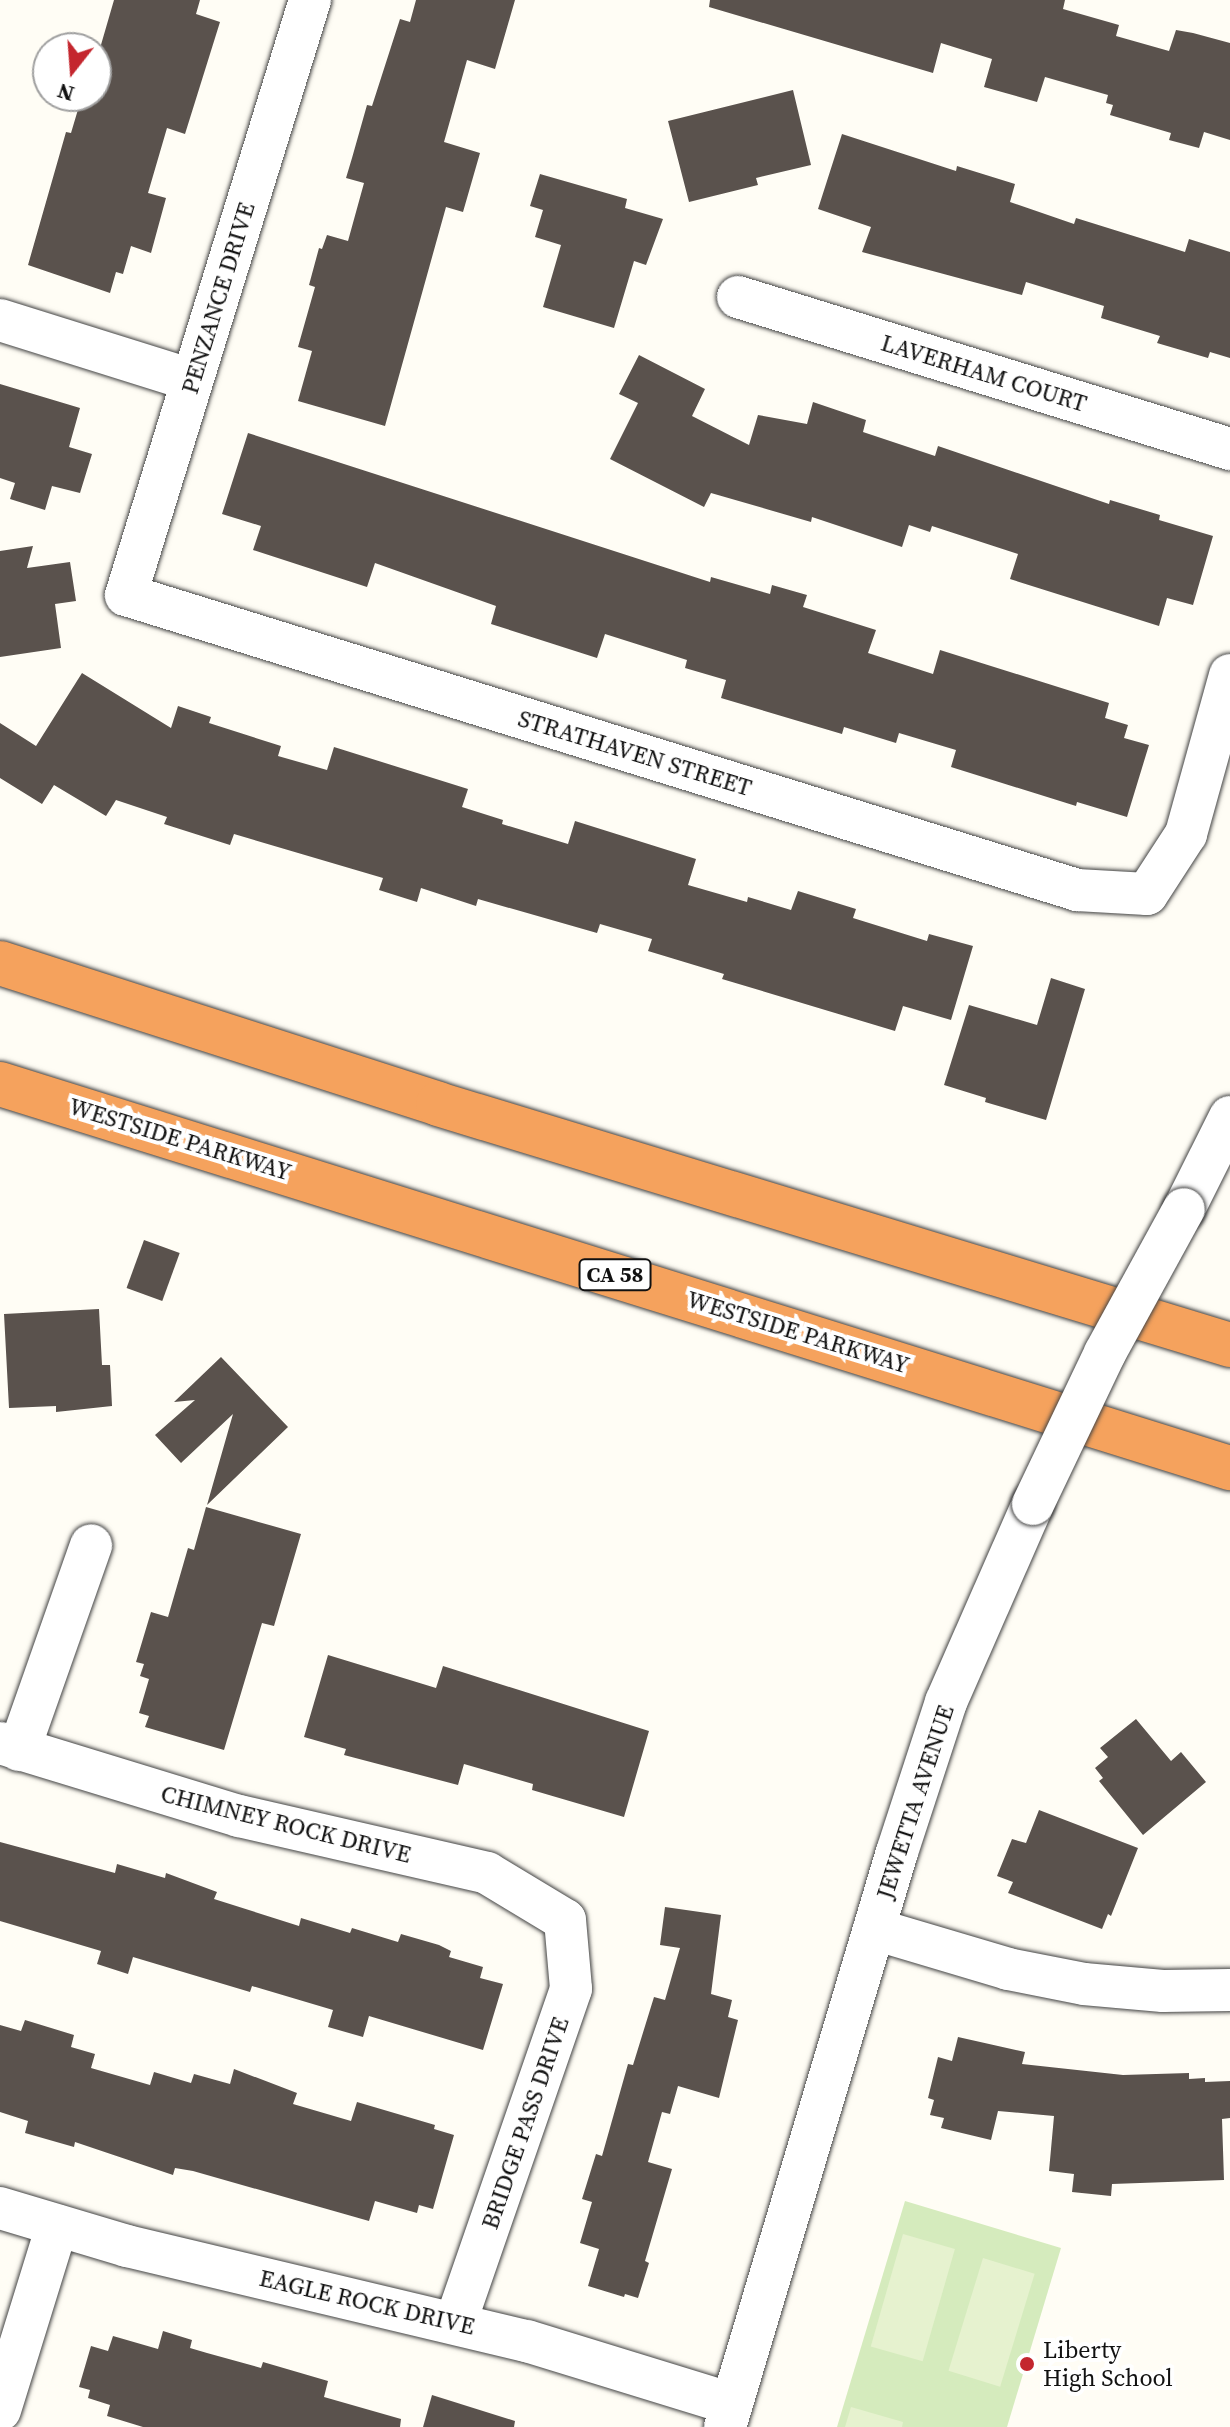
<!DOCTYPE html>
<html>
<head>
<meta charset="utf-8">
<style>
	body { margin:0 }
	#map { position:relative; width:1230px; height:2427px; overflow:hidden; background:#fffdf5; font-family:"Source Serif 4",serif }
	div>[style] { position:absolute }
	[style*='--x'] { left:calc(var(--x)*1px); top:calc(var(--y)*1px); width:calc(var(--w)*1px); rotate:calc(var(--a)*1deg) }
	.green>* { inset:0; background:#d5ebbd }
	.pitch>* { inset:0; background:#e6f2cf; transform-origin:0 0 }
	.building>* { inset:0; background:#5a524d; transform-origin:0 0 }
	.roads { filter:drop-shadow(0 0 2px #444) drop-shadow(0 0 2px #444) }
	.minor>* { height:42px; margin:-21px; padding:0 21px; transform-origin:21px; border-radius:21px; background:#fff }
	.highway>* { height:44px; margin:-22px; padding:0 22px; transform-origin:22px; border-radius:22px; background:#f5a25d }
	.bridges { filter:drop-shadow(0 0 2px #444) drop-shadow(0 0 2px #444) }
	.minor-bridge>* { height:42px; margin:-21px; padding:0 21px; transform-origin:21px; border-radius:21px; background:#fff }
	.dots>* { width:22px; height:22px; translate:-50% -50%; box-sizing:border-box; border:4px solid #fff; border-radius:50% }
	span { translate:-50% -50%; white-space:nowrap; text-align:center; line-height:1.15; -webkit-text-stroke:8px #fff; paint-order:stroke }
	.shield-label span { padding:2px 6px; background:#fff; border:2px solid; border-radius:6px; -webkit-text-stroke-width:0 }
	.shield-label { font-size:22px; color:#111; font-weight:700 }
	.street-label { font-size:24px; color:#111 }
	.poi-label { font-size:24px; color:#111 }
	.left { translate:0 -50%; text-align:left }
	.north { position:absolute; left:32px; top:32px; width:80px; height:80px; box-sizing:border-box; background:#fff; border:2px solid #a0a0a0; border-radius:50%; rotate:197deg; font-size:22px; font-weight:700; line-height:32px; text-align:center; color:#111 }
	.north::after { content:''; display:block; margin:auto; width:28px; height:36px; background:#c4262e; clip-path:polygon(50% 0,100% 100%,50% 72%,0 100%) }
</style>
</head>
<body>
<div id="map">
	<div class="green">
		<i style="clip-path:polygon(905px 2201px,1061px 2248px,1007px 2427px,837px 2427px)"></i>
	</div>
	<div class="pitch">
		<i style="left:903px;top:2234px;width:54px;height:117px;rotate:16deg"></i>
		<i style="left:983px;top:2258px;width:54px;height:118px;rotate:17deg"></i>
		<i style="clip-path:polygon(851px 2407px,903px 2422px,902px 2427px,845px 2427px)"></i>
	</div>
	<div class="building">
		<i style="clip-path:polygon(114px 0,200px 0,196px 14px,220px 22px,185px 134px,167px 128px,148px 193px,166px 198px,151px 253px,131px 246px,123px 274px,116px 272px,110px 293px,28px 265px,66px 132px,71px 133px,82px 96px,96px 96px,96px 62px)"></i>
		<i style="clip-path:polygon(416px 0,515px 0,495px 69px,467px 60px,444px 142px,480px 153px,463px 212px,446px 207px,385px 426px,298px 401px,312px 351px,298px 347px,315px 287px,309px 285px,319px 248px,322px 249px,327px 235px,348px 241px,364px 183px,346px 178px,352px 158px,367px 105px,372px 106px,400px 19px,410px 22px)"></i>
		<i style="clip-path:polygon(710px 0,1065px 0,1063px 9px,1119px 25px,1116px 36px,1169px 51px,1176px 30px,1193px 33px,1230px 43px,1230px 140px,1204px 132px,1199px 148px,1169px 140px,1171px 133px,1110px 115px,1113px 105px,1106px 103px,1108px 95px,1045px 77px,1037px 102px,984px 87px,992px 59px,941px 43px,933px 73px,709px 7px)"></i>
		<i style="clip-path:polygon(793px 90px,811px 165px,756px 178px,758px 185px,689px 202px,668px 121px)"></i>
		<i style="clip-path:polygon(842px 134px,956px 171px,957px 166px,1015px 184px,1010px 202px,1074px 224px,1076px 218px,1185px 252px,1189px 239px,1230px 252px,1230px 358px,1210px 352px,1208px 358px,1157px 343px,1160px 336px,1101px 318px,1104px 306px,1026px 282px,1022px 295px,862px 252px,871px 227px,818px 209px)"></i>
		<i style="clip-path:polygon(540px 174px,627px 199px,625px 208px,663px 219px,646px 265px,634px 261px,614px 328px,543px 307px,561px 245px,535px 237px,543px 210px,530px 206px)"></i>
		<i style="clip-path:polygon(639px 355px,705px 389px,692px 416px,749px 445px,758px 415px,807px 424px,813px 402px,866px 420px,863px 432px,935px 456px,938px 446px,1109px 504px,1110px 500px,1160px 515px,1159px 520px,1213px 536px,1193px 605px,1167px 598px,1159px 626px,1010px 579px,1018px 554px,932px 526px,930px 532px,909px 525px,902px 547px,812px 517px,811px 522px,711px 493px,704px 507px,610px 459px,638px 403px,619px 394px)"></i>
		<i style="clip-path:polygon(0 384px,80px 408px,69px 447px,92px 454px,80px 493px,52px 486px,45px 510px,10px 499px,15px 483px,0 478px)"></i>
		<i style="clip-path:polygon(248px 433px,710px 582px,711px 577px,770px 594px,772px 585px,807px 595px,803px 607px,876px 630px,868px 653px,933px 674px,940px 650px,1109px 703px,1105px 718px,1128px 725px,1124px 738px,1149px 745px,1127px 817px,1077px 802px,1076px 806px,951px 767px,956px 750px,899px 733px,896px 743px,844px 727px,842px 734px,721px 698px,726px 680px,685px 668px,687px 660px,605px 634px,597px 658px,491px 624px,496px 606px,375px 563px,367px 587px,253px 550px,261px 526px,222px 514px)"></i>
		<i style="clip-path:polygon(33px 546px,27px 568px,70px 562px,76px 601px,55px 604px,61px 648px,0 657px,0 551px)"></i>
		<i style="clip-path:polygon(82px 673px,171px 728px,178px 706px,211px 717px,209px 723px,281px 746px,278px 756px,327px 770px,334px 747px,468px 789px,462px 807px,503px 820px,502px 824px,568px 844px,575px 821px,696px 859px,688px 885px,747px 902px,748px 897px,791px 910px,798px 891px,856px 909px,853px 918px,927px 941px,929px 934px,973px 946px,951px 1020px,903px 1006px,895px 1031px,722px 979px,724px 974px,648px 951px,652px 939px,600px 924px,597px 933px,478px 899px,476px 906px,421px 888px,417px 902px,379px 890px,383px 878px,234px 834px,230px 845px,164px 824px,167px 817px,116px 800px,106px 816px,54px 785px,42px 804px,0 778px,0 723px,36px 746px)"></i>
		<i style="clip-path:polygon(1051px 978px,1085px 989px,1046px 1120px,985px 1102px,986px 1098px,944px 1085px,969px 1005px,1037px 1025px)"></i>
		<i style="left:144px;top:1240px;width:38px;height:51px;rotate:20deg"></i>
		<i style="clip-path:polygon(99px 1309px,102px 1365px,110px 1365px,112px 1406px,56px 1412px,56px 1406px,9px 1408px,4px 1314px)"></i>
		<i style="clip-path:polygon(221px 1357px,288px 1427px,207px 1505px,233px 1414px,181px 1463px,155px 1435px,195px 1400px,174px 1402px)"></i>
		<i style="clip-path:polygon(206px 1507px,301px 1534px,274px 1626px,262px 1623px,224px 1750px,145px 1727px,149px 1716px,139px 1713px,149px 1679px,140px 1676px,144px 1664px,136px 1662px,151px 1612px,168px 1617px,188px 1548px,194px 1550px)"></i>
		<i style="clip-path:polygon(328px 1655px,436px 1688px,443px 1666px,649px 1731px,624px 1817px,532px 1790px,533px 1784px,464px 1764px,458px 1785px,344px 1755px,346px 1749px,304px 1737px)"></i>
		<i style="clip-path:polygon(1136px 1719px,1171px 1761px,1181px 1752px,1206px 1782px,1143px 1835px,1099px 1781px,1103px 1778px,1095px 1768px,1108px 1757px,1100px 1748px)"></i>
		<i style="clip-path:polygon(1039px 1810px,1138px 1848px,1111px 1916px,1108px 1914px,1102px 1929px,1008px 1893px,1013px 1882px,997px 1876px,1012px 1839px,1026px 1843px)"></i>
		<i style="clip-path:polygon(0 1842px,115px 1873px,117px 1864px,165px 1878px,166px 1873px,217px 1892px,214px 1899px,299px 1926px,301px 1918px,350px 1933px,352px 1928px,398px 1942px,401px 1934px,439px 1945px,451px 1951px,449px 1957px,483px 1967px,480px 1978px,503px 1984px,483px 2050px,369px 2016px,363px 2037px,328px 2027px,333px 2010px,252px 1986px,250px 1992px,133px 1957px,128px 1974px,97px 1964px,101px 1951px,0 1921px)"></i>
		<i style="clip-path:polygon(665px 1907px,721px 1915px,711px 1994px,732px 2000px,728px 2017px,738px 2020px,719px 2098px,678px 2086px,670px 2114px,662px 2112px,648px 2162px,672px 2169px,645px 2261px,649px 2263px,638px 2298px,625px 2294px,624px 2297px,588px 2286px,599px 2249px,580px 2243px,592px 2202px,582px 2199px,596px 2154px,602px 2156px,628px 2064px,633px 2065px,654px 1997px,665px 2000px,680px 1948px,660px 1945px)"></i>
		<i style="clip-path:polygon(25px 2020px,74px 2035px,71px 2047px,95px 2054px,91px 2068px,150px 2085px,154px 2072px,191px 2083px,194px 2074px,230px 2084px,234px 2069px,297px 2093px,293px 2104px,351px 2121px,357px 2102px,435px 2125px,434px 2129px,454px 2135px,433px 2209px,419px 2205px,417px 2213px,375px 2201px,369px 2221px,193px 2171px,175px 2168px,173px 2175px,75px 2142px,74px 2147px,25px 2133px,28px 2121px,0 2112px,0 2025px,21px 2031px)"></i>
		<i style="clip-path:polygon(958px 2037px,1025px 2052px,1022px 2064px,1123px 2075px,1189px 2073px,1189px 2079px,1205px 2078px,1205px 2082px,1230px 2081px,1230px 2118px,1222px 2119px,1224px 2180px,1112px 2184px,1111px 2196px,1072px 2192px,1074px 2174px,1049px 2171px,1054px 2116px,998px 2111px,991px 2140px,941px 2128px,944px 2118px,930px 2115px,934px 2100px,928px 2098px,938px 2057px,952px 2061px)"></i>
		<i style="clip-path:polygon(163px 2331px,192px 2340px,190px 2348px,207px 2353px,261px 2368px,263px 2362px,328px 2381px,324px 2397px,401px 2419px,400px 2427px,143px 2427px,107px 2416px,110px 2405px,88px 2398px,90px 2390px,79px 2387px,91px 2346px,108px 2351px,113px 2336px,158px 2349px)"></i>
		<i style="clip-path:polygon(432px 2395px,515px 2421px,514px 2427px,423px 2427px)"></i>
	</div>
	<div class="roads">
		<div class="minor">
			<i style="--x:310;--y:0;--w:623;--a:107.18"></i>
			<i style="--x:126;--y:595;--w:996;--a:17.23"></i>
			<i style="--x:1077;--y:890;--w:70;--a:3.3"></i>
			<i style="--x:1147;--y:894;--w:72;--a:-57"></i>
			<i style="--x:1186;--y:834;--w:165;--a:-74.5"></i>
			<i style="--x:738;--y:297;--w:515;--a:17.17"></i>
			<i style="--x:0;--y:320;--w:201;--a:17.4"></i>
			<i style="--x:1184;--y:1209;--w:103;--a:-63.4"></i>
			<i style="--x:0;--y:1743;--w:250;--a:17"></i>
			<i style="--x:239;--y:1816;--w:254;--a:12.9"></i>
			<i style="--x:487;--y:1873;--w:91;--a:31.1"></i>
			<i style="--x:565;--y:1920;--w:69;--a:85"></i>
			<i style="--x:571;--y:1989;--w:352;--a:109.1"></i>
			<i style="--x:19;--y:1750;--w:217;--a:-70.6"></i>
			<i style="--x:874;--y:1929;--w:140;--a:16.6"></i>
			<i style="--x:1008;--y:1969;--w:77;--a:11.2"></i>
			<i style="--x:1084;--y:1984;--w:79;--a:5.1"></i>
			<i style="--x:1163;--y:1991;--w:67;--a:-0.9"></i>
			<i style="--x:0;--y:2208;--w:133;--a:16.7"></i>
			<i style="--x:127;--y:2246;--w:411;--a:13.4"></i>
			<i style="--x:527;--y:2341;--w:214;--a:17.1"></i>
			<i style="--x:0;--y:2410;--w:193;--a:-72.8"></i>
			<i style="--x:725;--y:2427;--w:600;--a:-73.35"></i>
			<i style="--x:897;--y:1852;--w:158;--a:-71.9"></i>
			<i style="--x:946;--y:1702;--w:216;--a:-66.3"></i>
		</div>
		<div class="highway">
			<i style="--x:0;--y:963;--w:460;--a:17.8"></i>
			<i style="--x:438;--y:1104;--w:828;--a:16.92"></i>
			<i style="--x:0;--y:1084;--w:1289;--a:17.34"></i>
		</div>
	</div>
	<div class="bridges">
		<div class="minor-bridge">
			<i style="--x:1033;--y:1504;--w:167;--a:-64.5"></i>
			<i style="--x:1105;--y:1353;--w:164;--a:-61.3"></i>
		</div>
	</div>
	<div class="dots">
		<i style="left:1027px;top:2364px;background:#c4262e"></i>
	</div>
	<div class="shield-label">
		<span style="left:615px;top:1275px">CA 58</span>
	</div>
	<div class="street-label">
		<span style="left:218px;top:298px;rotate:-73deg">PENZANCE DRIVE</span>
		<span style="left:984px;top:373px;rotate:17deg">LAVERHAM COURT</span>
		<span style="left:635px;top:753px;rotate:17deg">STRATHAVEN STREET</span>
		<span style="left:180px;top:1139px;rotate:17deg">WESTSIDE PARKWAY</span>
		<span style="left:798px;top:1332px;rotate:17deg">WESTSIDE PARKWAY</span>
		<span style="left:915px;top:1802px;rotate:-72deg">JEWETTA AVENUE</span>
		<span style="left:286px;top:1824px;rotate:14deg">CHIMNEY ROCK DRIVE</span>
		<span style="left:525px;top:2123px;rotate:-71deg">BRIDGE PASS DRIVE</span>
		<span style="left:367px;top:2302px;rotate:13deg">EAGLE ROCK DRIVE</span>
	</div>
	<div class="poi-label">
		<span class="left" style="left:1043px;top:2364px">Liberty<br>High School</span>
	</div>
	<div class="north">N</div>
</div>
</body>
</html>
